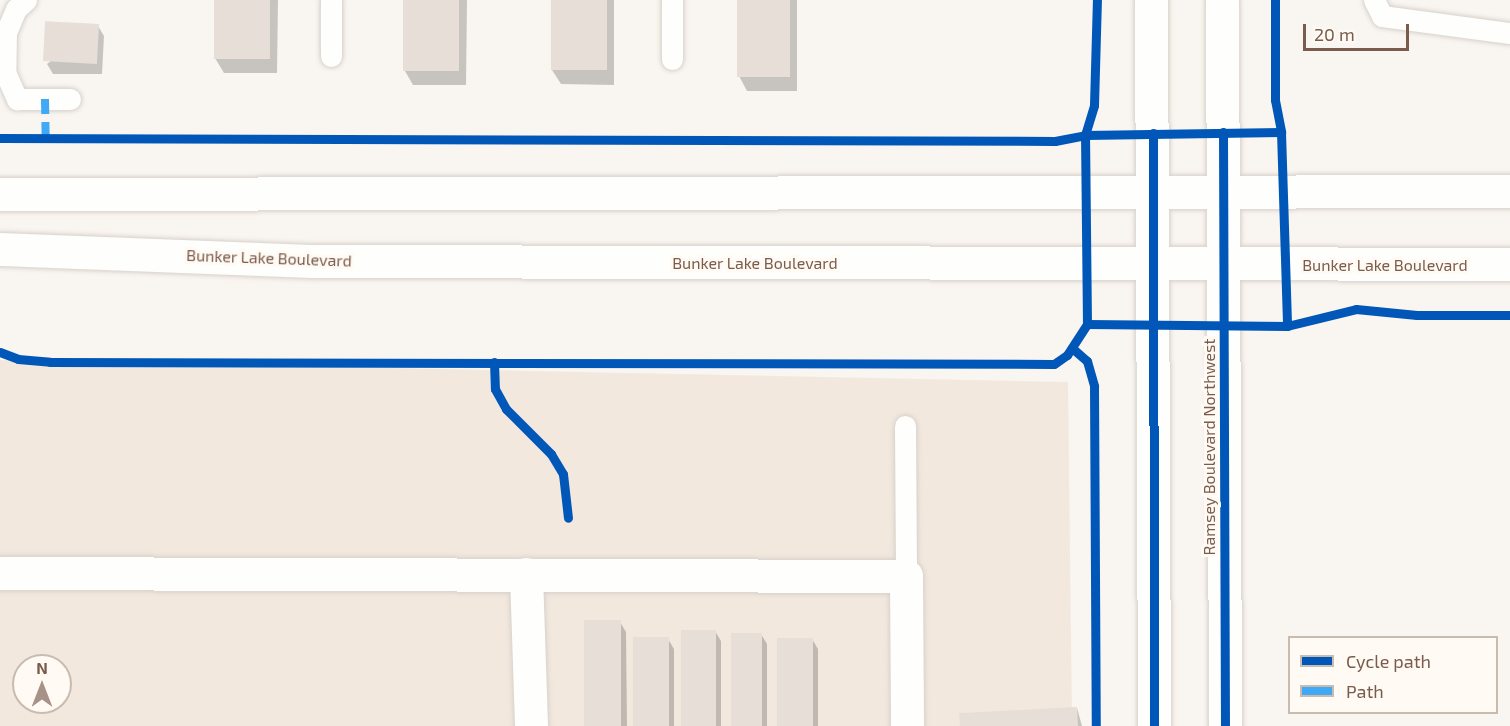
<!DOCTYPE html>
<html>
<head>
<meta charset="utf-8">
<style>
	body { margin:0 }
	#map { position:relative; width:1510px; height:726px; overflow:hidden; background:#f9f5f0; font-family:"Exo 2",sans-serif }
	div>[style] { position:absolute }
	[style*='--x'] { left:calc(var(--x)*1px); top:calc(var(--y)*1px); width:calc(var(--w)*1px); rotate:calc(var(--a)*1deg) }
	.residential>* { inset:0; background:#f2e8de }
	.shadow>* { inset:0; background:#0003 }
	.building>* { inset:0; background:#e6ded7; transform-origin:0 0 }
	.roads { filter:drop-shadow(0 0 2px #d7d1cb) drop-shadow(0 0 2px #d7d1cb) }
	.lane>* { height:21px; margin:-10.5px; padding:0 10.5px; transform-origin:10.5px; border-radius:10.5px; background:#fefefd }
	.street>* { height:33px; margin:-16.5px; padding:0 16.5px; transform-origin:16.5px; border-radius:16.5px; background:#fefefd }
	.secondary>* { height:33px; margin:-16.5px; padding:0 16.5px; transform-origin:16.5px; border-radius:16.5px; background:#fefefd }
	.quiet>* { height:8px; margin-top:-4px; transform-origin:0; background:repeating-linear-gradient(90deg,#3fa9f5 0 15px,transparent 0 23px) }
	.cycleway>* { height:9px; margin:-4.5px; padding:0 4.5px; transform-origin:4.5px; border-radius:4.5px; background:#0057b8 }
	span { translate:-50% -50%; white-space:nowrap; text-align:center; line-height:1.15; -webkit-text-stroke:6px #fffaf3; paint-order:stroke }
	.street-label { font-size:16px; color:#7a5c4d }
	.legend { position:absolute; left:1288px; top:636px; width:210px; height:78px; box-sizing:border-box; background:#fffaf3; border:2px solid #cabbb1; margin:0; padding:8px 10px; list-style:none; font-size:18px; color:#7a5c4d }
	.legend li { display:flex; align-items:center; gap:12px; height:30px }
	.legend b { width:30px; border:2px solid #cabbb1 }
	.north { position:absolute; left:12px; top:654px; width:60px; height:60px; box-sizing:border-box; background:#fffaf3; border:2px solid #cabbb1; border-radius:50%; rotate:0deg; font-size:16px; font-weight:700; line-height:24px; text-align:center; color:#7a5c4d }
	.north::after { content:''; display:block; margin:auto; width:21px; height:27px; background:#a69286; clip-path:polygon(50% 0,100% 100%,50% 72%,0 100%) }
	.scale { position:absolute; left:1303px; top:24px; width:106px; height:27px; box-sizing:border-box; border:3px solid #7a5c4d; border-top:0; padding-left:8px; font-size:18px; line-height:21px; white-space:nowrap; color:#7a5c4d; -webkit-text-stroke:4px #fffaf3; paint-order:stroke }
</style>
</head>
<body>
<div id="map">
	<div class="residential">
		<i style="clip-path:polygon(evenodd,0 360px,1068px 382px,1072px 726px,0 726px,0 360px,24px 666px,60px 666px,60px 702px,24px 702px,24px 666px)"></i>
	</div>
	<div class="shadow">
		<i style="clip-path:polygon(216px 0,278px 0,277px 73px,224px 73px,215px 58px)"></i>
		<i style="clip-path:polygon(405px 0,467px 0,466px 85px,413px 85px,405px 71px)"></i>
		<i style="clip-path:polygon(552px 0,614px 0,614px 85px,561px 84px,552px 70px)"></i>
		<i style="clip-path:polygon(739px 0,797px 0,797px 91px,747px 91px,739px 76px)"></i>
		<i style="clip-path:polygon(98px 26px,104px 36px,102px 74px,53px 74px,47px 64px)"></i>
		<i style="clip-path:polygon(620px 622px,626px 632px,627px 726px,586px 726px)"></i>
		<i style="clip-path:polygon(715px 631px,721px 641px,721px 726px,682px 726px)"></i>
		<i style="clip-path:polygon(761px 634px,767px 644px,767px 726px,733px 726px)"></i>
		<i style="clip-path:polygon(668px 639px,674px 649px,674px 726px,635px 726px)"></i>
		<i style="clip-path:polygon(812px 639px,818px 649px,818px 726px,779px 726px)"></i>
		<i style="clip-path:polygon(1077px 708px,1082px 726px,961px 726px)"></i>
	</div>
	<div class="building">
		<i style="left:214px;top:0;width:56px;height:59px"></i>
		<i style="left:403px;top:0;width:56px;height:71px"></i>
		<i style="left:551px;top:0;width:56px;height:70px"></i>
		<i style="left:737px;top:0;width:53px;height:77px"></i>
		<i style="left:99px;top:24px;width:40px;height:54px;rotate:93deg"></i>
		<i style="left:584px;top:620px;width:37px;height:106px"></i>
		<i style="left:681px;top:630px;width:35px;height:96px"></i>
		<i style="left:731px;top:633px;width:31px;height:93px"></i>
		<i style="left:633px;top:637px;width:36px;height:89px"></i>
		<i style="left:777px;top:638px;width:36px;height:88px"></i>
		<i style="left:1077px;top:707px;width:19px;height:118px;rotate:87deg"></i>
	</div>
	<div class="roads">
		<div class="lane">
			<i style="--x:26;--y:0;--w:13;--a:138"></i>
			<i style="--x:16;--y:9;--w:26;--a:113"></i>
			<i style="--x:6;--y:33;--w:39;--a:91"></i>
			<i style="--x:5;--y:72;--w:30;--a:66"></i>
			<i style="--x:17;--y:99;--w:53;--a:0"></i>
			<i style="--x:331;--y:0;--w:56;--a:90"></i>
			<i style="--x:1374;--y:0;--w:18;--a:63"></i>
			<i style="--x:1382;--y:16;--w:129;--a:7.6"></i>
			<i style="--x:672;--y:59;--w:59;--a:-90"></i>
			<i style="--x:905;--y:426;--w:150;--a:89.6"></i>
		</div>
		<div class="street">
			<i style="--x:0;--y:573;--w:906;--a:0.19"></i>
			<i style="--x:906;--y:576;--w:150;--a:89.6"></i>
			<i style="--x:526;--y:574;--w:152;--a:88.1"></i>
		</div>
		<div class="secondary">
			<i style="--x:1151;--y:0;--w:726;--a:89.76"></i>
			<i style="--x:1222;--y:0;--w:726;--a:89.76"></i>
			<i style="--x:0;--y:194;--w:1510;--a:-0.11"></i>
			<i style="--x:0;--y:249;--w:314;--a:2.2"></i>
			<i style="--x:314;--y:261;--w:1196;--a:0.14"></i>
		</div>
	</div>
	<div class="quiet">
		<i style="--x:45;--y:99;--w:39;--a:89"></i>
	</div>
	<div class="cycleway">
		<i style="--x:1275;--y:0;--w:100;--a:90"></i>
		<i style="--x:1275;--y:100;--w:33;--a:79"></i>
		<i style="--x:1281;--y:132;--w:194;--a:88.2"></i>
		<i style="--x:1223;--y:132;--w:594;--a:89.81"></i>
		<i style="--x:1153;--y:133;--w:593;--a:89.9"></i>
		<i style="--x:0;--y:138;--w:1055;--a:0.16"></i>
		<i style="--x:1055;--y:141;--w:31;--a:-11"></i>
		<i style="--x:1085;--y:135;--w:196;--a:-0.9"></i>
		<i style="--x:1087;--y:324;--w:200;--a:0.6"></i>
		<i style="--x:1287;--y:326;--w:71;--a:-13.8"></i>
		<i style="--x:1356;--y:309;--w:61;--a:5.6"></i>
		<i style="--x:1417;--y:315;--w:93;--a:0"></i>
		<i style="--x:1072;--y:348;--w:20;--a:41"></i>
		<i style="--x:1087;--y:361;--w:26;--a:74"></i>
		<i style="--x:1094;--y:386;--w:340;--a:89.7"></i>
		<i style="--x:0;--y:352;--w:19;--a:21"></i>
		<i style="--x:18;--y:359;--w:32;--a:5"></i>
		<i style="--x:50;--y:362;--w:1004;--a:0.11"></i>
		<i style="--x:1054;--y:364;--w:16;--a:-35"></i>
		<i style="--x:1067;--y:355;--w:37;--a:-57"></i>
		<i style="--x:1087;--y:324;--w:189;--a:-90.6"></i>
		<i style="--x:1085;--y:135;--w:31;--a:-73"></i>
		<i style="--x:1094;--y:105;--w:105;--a:-88.4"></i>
		<i style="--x:494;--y:362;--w:27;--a:88"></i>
		<i style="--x:495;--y:389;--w:23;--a:61"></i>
		<i style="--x:506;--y:409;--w:64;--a:45"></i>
		<i style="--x:551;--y:454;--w:23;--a:59"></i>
		<i style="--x:563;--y:474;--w:44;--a:83.5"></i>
	</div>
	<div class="street-label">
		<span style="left:269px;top:258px;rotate:2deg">Bunker Lake Boulevard</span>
		<span style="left:755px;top:263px">Bunker Lake Boulevard</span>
		<span style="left:1385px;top:265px">Bunker Lake Boulevard</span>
		<span style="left:1209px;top:447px;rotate:-90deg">Ramsey Boulevard Northwest</span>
	</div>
	<ul class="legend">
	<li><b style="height:8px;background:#0057b8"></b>Cycle path</li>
	<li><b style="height:8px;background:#3fa9f5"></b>Path</li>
	</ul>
	<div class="north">N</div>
	<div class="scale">20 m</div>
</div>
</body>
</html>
